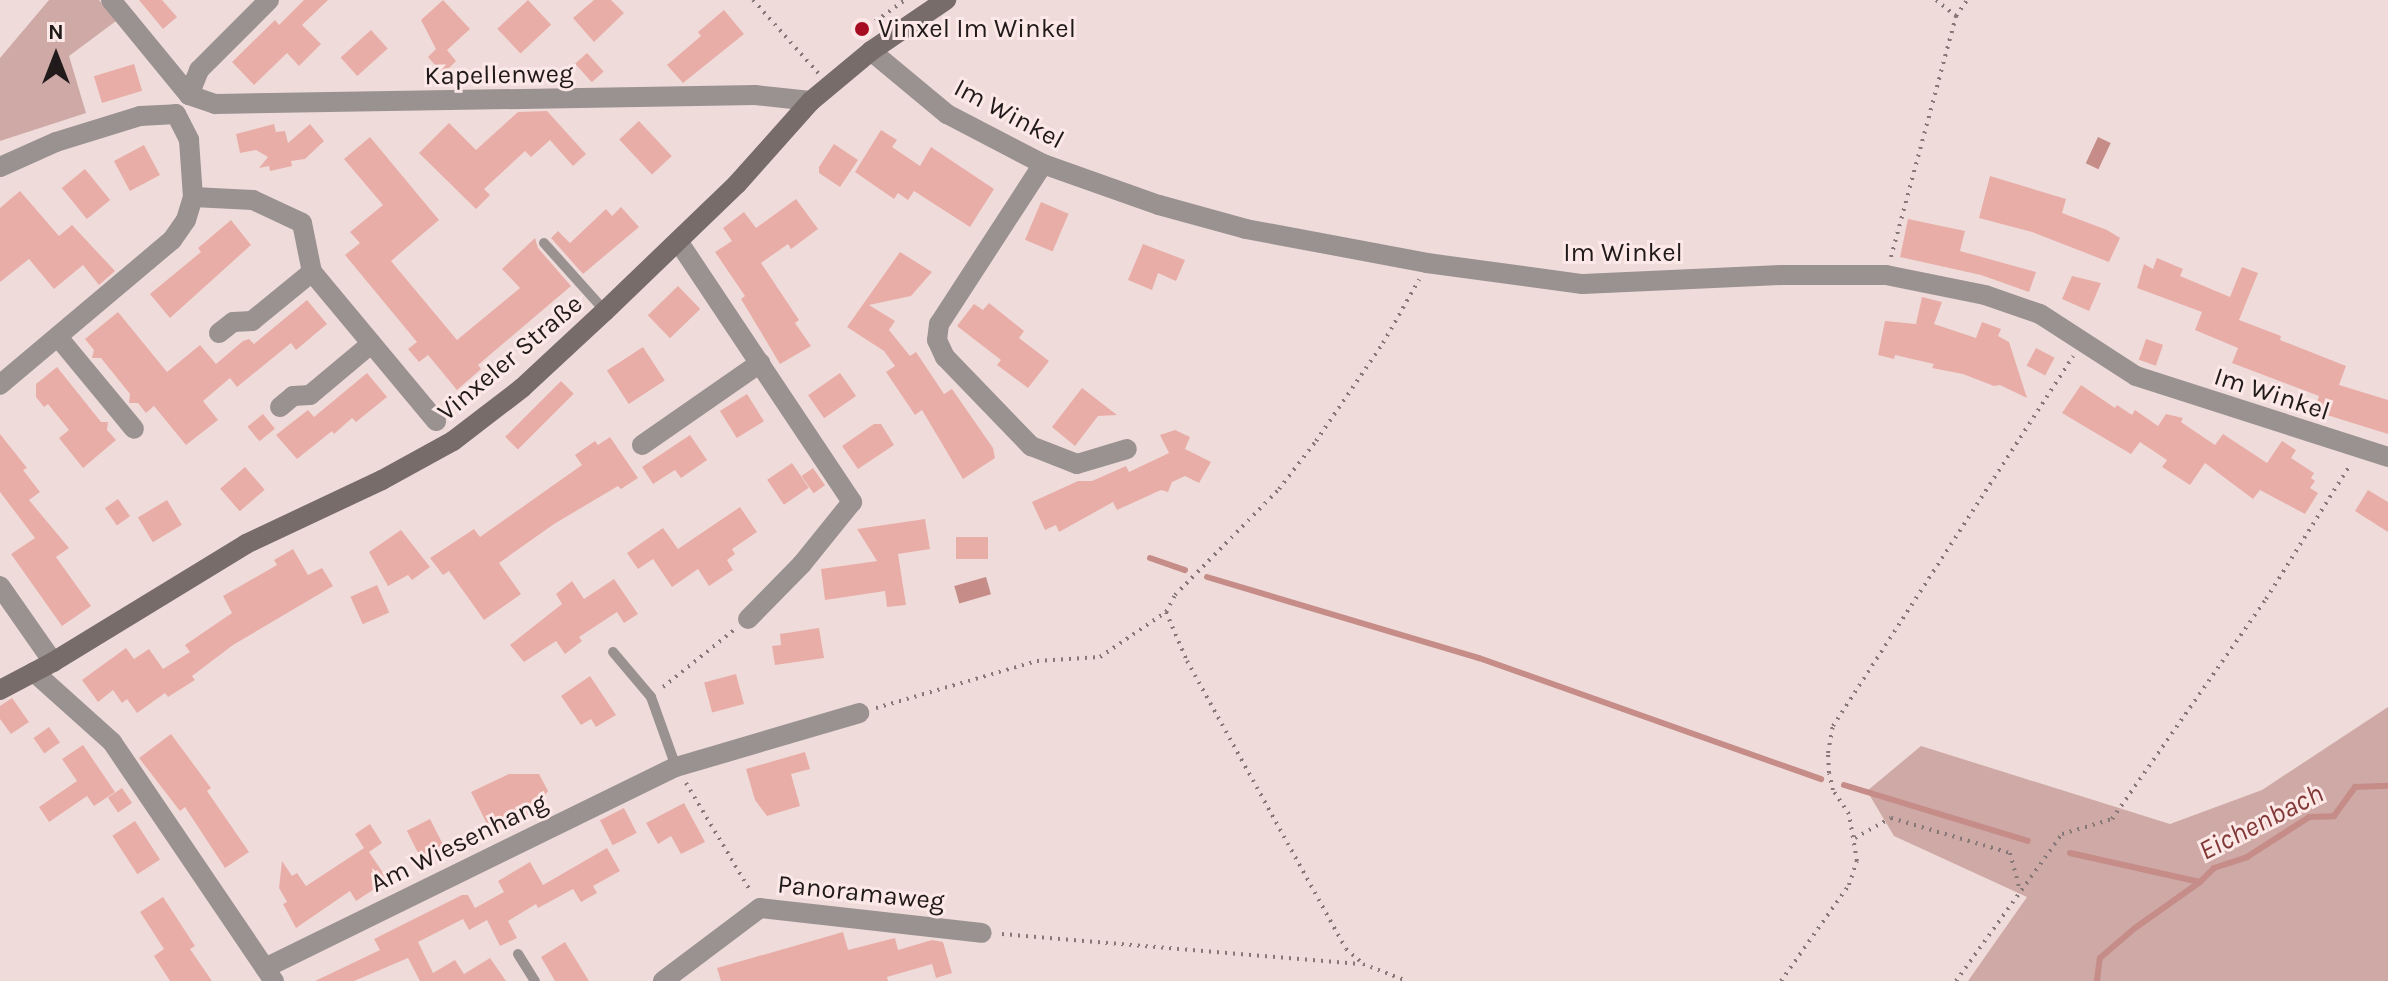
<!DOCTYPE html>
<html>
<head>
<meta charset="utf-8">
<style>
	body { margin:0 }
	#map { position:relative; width:2388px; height:981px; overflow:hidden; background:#efdcda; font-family:Karla,sans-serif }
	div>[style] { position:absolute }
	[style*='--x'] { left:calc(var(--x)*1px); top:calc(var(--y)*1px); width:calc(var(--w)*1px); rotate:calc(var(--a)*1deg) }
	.green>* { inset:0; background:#cea9a6 }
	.water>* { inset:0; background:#c58c88; transform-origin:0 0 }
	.stream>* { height:6px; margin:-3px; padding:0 3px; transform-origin:3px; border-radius:3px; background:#c58c88 }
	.building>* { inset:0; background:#e9ada8; transform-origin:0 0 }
	.path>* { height:4px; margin-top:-2px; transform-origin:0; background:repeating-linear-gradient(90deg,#857877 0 2px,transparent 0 8px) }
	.service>* { height:10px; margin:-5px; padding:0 5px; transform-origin:5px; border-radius:5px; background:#9a9291 }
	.minor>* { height:20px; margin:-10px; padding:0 10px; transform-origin:10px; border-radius:10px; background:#9a9291 }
	.secondary>* { height:20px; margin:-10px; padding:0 10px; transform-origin:10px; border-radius:10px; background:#786c6b }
	.dots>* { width:22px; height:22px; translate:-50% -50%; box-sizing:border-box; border:4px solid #fce9e7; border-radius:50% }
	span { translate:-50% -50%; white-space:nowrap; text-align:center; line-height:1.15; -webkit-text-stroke:6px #fce9e7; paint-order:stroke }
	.poi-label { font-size:26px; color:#211a1a }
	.left { translate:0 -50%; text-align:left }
	.street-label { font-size:26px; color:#211a1a }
	.water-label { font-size:28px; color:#813836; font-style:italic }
	.north { position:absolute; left:16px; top:16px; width:80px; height:80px; -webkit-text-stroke:6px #fce9e7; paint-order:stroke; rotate:0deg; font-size:22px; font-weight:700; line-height:32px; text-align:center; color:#211a1a }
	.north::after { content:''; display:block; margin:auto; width:28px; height:36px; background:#211a1a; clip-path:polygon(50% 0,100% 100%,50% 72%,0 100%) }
</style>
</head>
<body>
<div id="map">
	<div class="green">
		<i style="clip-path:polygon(49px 0,99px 0,116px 21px,69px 56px,86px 113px,0 141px,0 58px)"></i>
		<i style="clip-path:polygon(2388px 707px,2388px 981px,1968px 981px,2027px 897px,1894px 836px,1867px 791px,1921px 746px,2170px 824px,2262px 790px)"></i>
	</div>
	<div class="water">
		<i style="left:2098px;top:137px;width:14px;height:29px;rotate:25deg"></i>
		<i style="left:986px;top:577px;width:18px;height:33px;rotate:74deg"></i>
	</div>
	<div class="stream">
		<i style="--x:1150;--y:558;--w:37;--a:19"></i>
		<i style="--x:1207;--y:577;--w:284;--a:16.6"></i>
		<i style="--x:1479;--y:658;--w:363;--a:19.5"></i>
		<i style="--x:1844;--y:785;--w:192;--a:16.9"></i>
		<i style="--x:2070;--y:853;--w:133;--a:12.6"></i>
		<i style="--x:2097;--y:981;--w:23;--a:-83"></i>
		<i style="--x:2100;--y:958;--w:46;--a:-40.6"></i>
		<i style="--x:2135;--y:928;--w:80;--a:-35.3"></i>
		<i style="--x:2200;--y:882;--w:20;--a:-45"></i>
		<i style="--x:2214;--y:868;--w:35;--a:-18"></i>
		<i style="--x:2247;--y:857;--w:74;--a:-32.8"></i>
		<i style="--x:2309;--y:817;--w:25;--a:-2"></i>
		<i style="--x:2334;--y:816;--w:36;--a:-54"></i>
		<i style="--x:2355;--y:787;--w:33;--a:-2"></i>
	</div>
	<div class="building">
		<i style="clip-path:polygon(139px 0,162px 0,177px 17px,163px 29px)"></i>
		<i style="clip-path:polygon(304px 0,328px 0,302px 25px,321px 44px,299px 66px,287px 53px,254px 85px,232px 62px,275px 20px,279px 25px)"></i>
		<i style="clip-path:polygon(443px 0,470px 29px,447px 50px,456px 61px,443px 74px,428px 57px,436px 49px,421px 20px)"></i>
		<i style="left:528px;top:0;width:34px;height:42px;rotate:47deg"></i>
		<i style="clip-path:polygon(594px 0,611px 0,624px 13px,594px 42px,573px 18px)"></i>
		<i style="clip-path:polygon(724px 10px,744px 34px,683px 83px,667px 65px,701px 36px,698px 32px)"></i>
		<i style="left:371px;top:30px;width:25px;height:41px;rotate:48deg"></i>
		<i style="left:587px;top:53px;width:25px;height:16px;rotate:48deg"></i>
		<i style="left:134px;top:64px;width:28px;height:42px;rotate:73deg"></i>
		<i style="clip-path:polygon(547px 111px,586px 154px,573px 166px,550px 140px,531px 157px,525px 151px,484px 189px,490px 195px,476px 209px,419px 153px,449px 123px,476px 150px,518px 112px)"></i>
		<i style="left:639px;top:121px;width:48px;height:27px;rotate:47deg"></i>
		<i style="clip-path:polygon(274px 124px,276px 132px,285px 131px,288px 143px,310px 124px,324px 141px,305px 159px,291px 161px,292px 166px,270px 171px,269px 166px,259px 168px,268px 157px,256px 150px,240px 153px,236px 134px)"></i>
		<i style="clip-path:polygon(881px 130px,897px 140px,892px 147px,920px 166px,931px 147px,994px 189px,970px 227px,914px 191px,908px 200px,898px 193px,894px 199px,855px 172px)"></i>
		<i style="clip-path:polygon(370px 137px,439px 220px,391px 261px,457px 340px,520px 288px,502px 269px,535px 238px,538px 248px,571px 286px,478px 365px,481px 369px,457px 390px,428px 355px,419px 362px,408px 349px,417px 342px,345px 255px,360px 243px,350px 232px,383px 205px,344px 159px)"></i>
		<i style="clip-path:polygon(834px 144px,858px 160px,840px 187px,819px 173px,819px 167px)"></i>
		<i style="left:144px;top:145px;width:34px;height:34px;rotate:62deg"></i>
		<i style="left:85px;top:169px;width:40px;height:30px;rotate:51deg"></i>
		<i style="clip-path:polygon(1990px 176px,2066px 199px,2062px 213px,2107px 230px,2120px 238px,2109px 262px,2032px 232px,1979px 218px)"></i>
		<i style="clip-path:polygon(20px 191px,59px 236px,72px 225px,115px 271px,99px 285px,83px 265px,54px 289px,29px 259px,0 282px,0 208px)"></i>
		<i style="clip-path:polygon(796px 199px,818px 229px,791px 249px,788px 244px,761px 263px,799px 320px,795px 323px,811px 346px,780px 364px,741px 299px,745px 296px,715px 252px,732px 241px,723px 228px,744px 212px,756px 228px)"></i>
		<i style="left:1041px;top:202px;width:30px;height:41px;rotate:23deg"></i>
		<i style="clip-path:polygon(621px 207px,639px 227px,583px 274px,551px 238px,558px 231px,570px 243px,606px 209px,612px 216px)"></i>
		<i style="clip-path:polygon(1908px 219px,1965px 231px,1960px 251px,2036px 272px,2029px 292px,1981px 275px,1900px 257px)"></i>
		<i style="clip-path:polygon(231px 220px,251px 245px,170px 318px,150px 294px,201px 252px,198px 248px)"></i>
		<i style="clip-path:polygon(1143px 244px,1185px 260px,1176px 281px,1158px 273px,1152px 290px,1128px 280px)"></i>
		<i style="clip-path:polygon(900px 252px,932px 272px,911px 296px,869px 305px,895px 321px,889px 330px,910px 356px,916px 352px,944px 394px,952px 389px,993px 448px,995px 458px,963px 479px,922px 410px,915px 415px,886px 372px,895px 366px,884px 351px,847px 327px)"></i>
		<i style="clip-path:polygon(2157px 258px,2183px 269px,2180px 276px,2230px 297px,2242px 267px,2258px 273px,2239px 320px,2281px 336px,2280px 340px,2346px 366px,2339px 385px,2388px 400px,2388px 434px,2314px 411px,2319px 396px,2232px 363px,2238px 348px,2195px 330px,2202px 312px,2137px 288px,2144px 264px,2153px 269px)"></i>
		<i style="clip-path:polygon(2072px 276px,2101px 283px,2089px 311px,2062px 299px)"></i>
		<i style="left:678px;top:286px;width:32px;height:42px;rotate:46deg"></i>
		<i style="clip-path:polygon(1922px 297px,1942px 302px,1934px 324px,1976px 338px,1982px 322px,2001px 329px,1998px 336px,2009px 342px,2027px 398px,2000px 385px,1994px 386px,1963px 374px,1932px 368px,1934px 364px,1895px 355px,1894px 359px,1878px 355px,1885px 321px,1916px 324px)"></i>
		<i style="clip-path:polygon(307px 300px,327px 324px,296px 350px,291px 343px,237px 387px,230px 378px,203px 401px,218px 420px,186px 445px,154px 406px,146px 413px,138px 403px,129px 403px,130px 394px,101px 358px,92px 358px,94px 350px,85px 339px,118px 312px,167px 372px,200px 345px,216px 364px,243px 341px,249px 339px,254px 344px)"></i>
		<i style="clip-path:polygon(989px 303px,1024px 331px,1019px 338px,1049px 361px,1028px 388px,997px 365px,1001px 360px,957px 326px,974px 304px,983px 310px)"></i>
		<i style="left:2146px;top:339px;width:18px;height:22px;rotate:19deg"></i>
		<i style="left:643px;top:347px;width:40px;height:43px;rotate:57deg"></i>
		<i style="left:2036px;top:348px;width:21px;height:20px;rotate:28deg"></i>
		<i style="clip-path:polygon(57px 367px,101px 422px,108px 422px,107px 430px,116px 440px,83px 468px,59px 438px,69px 430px,48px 404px,44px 407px,36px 397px,36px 384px)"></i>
		<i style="clip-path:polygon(367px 373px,387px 397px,356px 422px,352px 418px,334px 434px,332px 431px,297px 459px,276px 435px,308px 410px,314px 417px)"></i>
		<i style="left:840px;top:373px;width:28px;height:39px;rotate:55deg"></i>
		<i style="left:561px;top:381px;width:18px;height:79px;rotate:45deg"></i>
		<i style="clip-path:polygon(2081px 385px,2115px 408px,2117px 405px,2132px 415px,2135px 410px,2158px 426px,2166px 414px,2183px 418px,2181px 422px,2215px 445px,2223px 434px,2267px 463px,2282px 441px,2296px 450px,2291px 458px,2314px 473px,2311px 478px,2315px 481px,2310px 488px,2318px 493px,2305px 514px,2260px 490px,2253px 499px,2205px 463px,2190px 485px,2162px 467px,2167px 460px,2140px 442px,2131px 454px,2062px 413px)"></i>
		<i style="clip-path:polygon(1082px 388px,1117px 415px,1098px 416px,1075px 446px,1052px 427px)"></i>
		<i style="left:747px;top:394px;width:32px;height:32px;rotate:58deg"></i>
		<i style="left:263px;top:414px;width:19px;height:20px;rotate:51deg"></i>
		<i style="clip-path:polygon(874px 424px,881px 424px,894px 445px,858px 469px,842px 446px)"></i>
		<i style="clip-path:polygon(1175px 430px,1190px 437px,1185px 449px,1211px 462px,1199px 483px,1185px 476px,1172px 482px,1168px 492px,1161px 490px,1117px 510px,1113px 502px,1059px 532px,1056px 525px,1045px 530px,1032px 502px,1078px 481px,1092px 481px,1126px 466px,1129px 472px,1169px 453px,1160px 435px)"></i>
		<i style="clip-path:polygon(0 434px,27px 468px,23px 470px,40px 492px,29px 500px,69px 548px,56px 557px,91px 606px,62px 626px,11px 554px,35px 538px,0 492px)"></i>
		<i style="clip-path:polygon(690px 435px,707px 460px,681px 478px,675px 470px,653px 484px,642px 467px)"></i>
		<i style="clip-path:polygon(610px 437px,638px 478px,621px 489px,618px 486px,554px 524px,499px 563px,521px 594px,484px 620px,449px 571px,443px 575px,430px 558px,474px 529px,480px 537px,582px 465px,575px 455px,595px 441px,598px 445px)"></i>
		<i style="left:792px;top:463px;width:30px;height:30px;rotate:56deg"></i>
		<i style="left:245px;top:467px;width:30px;height:33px;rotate:49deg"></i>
		<i style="left:813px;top:468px;width:21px;height:14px;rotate:55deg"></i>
		<i style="clip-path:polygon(2368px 490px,2388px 502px,2388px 532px,2355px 511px)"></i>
		<i style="left:118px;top:499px;width:21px;height:16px;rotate:55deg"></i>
		<i style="left:167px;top:500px;width:29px;height:34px;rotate:59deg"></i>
		<i style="clip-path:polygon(740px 507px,757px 532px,732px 549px,735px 554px,727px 560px,733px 570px,709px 586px,698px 569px,672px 587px,653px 559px,638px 569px,627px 553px,663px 528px,678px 549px)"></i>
		<i style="clip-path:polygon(925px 519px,930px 549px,898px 554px,906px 605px,887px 607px,885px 591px,825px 600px,821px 569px,877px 561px,857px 529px)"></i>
		<i style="clip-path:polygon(401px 530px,430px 567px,412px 580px,408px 575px,388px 586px,369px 552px)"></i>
		<i style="left:988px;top:537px;width:22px;height:32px;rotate:90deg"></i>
		<i style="clip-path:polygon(293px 549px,308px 575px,322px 568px,333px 586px,233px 645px,192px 676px,195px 680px,168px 697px,165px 693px,137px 713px,127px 699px,122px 703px,113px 690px,98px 702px,82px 680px,126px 648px,134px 659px,149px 649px,163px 669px,190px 652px,185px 645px,232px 613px,223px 596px,277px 565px,274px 560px)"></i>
		<i style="clip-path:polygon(614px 579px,638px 614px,624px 623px,617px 612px,579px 637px,582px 641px,565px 654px,556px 641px,524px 662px,510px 645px,562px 604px,556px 594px,572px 581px,584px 599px)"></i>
		<i style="left:377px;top:585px;width:30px;height:29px;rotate:66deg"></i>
		<i style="clip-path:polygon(819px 628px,824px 658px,775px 665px,772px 646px,781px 645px,780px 634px)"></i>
		<i style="left:736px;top:674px;width:31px;height:33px;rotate:75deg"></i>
		<i style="clip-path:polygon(590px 676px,616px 715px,596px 727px,591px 719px,581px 725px,561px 696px)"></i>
		<i style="clip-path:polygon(12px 698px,29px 722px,11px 734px,0 719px,0 706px)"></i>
		<i style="left:49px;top:727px;width:19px;height:19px;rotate:55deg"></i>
		<i style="clip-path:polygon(171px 734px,211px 788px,207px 791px,249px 852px,225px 868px,185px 807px,180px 811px,139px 758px)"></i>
		<i style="clip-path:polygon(83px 745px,115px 792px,94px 806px,87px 796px,49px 822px,39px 807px,77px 781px,62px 759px)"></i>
		<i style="clip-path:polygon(805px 752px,810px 769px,791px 774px,800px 806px,767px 816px,755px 800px,746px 769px)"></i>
		<i style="clip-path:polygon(509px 774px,539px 774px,548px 791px,533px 812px,491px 832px,471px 792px)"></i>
		<i style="left:122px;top:788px;width:18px;height:17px;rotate:56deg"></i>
		<i style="clip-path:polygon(684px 803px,705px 842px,681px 854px,671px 836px,658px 844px,646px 823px)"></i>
		<i style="left:624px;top:808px;width:28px;height:27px;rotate:63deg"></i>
		<i style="left:430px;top:819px;width:36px;height:26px;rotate:63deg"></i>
		<i style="left:135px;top:821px;width:46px;height:27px;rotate:57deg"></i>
		<i style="clip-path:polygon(370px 824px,382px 843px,369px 852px,388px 880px,356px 901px,350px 891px,296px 928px,283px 904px,287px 902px,279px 888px,282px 861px,292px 876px,297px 873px,306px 886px,364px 848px,355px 834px)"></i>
		<i style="clip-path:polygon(607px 848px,620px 871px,593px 886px,597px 893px,581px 902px,573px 889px,538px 908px,536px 904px,508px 921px,517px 938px,500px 946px,487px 920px,469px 930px,463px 919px,418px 942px,433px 973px,455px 960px,464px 974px,490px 958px,506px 981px,420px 981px,408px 958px,354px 981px,315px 981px,380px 950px,374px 939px,462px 895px,468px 895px,475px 908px,504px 892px,498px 881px,530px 862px,543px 885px)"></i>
		<i style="clip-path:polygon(163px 897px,195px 946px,190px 949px,212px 981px,170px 981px,154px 956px,164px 949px,140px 912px)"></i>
		<i style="clip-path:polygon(843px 932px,848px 950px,895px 938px,898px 950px,932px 940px,943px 942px,952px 973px,936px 978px,932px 964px,887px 977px,888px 981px,721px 981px,717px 968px)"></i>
		<i style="clip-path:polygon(565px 942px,589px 981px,555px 981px,541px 957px)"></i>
	</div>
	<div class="path">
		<i style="--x:753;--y:0;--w:98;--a:48.3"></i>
		<i style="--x:1936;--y:0;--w:26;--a:39"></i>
		<i style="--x:856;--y:35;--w:60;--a:-35.5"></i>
		<i style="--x:1891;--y:257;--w:250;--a:-74.9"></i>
		<i style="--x:1956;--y:16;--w:19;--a:-55"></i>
		<i style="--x:1166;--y:612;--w:53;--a:66.8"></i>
		<i style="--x:1187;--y:661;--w:329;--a:61.1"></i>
		<i style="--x:1346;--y:949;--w:23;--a:41"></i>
		<i style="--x:1363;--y:964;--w:47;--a:21.1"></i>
		<i style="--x:663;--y:687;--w:91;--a:-38.8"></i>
		<i style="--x:876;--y:708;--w:168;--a:-16.3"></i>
		<i style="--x:1037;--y:661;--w:63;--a:-3.6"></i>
		<i style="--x:1100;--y:657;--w:80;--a:-34.3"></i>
		<i style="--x:1166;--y:612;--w:19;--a:-62"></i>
		<i style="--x:1175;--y:595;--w:148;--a:-45.5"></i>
		<i style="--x:1279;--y:489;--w:61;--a:-52.4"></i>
		<i style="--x:1316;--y:441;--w:119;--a:-55.6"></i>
		<i style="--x:1383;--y:343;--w:73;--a:-60.3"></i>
		<i style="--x:686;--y:783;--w:127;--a:59.2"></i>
		<i style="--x:1855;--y:838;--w:41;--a:-29.1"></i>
		<i style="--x:1891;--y:818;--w:124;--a:16.4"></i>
		<i style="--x:2010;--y:853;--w:39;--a:75"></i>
		<i style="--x:1002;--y:934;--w:359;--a:4.8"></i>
		<i style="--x:1781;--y:981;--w:118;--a:-54.7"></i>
		<i style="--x:1849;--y:885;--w:25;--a:-72"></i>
		<i style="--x:1857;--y:861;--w:48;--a:-99.7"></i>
		<i style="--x:1849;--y:814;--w:29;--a:-124"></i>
		<i style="--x:1833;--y:790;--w:17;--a:-103"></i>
		<i style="--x:1829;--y:773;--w:20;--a:-93"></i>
		<i style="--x:1828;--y:753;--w:27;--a:-80"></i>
		<i style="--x:1833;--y:726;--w:441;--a:-57"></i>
		<i style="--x:1956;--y:981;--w:181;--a:-54.2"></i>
		<i style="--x:2062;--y:834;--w:52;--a:-16.7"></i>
		<i style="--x:2112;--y:819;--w:269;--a:-55"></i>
		<i style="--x:2266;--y:599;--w:158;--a:-57.9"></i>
	</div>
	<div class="service">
		<i style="--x:544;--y:243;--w:91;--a:48.1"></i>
		<i style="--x:613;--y:652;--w:59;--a:49.8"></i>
		<i style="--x:651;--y:697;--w:74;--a:70.3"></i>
		<i style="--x:518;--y:954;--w:32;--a:58"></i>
	</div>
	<div class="minor">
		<i style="--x:111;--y:0;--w:123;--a:50.6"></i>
		<i style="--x:189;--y:95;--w:28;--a:19"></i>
		<i style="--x:215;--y:104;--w:540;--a:-0.95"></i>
		<i style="--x:755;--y:95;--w:56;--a:6.1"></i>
		<i style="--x:871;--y:51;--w:99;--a:39.7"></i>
		<i style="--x:947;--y:114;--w:108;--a:27.5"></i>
		<i style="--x:1043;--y:164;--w:123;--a:19.5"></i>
		<i style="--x:1159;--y:205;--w:90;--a:15.4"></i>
		<i style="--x:1246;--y:229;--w:184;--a:10.6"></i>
		<i style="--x:1427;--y:263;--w:157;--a:7.7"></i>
		<i style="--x:1583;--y:284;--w:200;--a:-2.6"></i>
		<i style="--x:1783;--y:275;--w:103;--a:0"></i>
		<i style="--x:1886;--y:275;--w:101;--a:11.4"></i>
		<i style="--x:1985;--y:295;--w:58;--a:19.1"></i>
		<i style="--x:2040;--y:314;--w:114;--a:32.9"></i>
		<i style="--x:2136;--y:376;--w:265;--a:17.8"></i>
		<i style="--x:189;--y:95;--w:27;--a:-68"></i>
		<i style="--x:199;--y:70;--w:99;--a:-45"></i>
		<i style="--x:1043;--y:164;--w:191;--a:123"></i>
		<i style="--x:939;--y:324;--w:16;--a:97"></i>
		<i style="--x:937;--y:340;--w:19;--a:65"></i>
		<i style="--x:945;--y:357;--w:124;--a:46"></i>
		<i style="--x:1031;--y:446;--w:49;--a:21.4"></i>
		<i style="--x:1077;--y:464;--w:52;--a:-16.7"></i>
		<i style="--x:0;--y:167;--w:61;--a:-24.1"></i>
		<i style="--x:56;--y:142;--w:88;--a:-17.2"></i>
		<i style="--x:140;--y:116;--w:36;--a:-3"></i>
		<i style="--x:176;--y:114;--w:29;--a:63"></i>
		<i style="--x:189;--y:140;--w:57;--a:86"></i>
		<i style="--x:193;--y:197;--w:24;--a:107"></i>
		<i style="--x:186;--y:220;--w:24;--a:125"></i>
		<i style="--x:172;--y:240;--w:225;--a:139.9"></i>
		<i style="--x:193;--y:197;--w:60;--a:2.9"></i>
		<i style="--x:253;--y:200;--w:54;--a:25.1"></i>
		<i style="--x:302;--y:223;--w:50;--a:78.5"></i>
		<i style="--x:312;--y:272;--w:194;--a:50.2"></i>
		<i style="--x:678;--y:241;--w:314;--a:56.3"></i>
		<i style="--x:852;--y:502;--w:80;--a:128.9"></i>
		<i style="--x:802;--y:564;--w:77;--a:134.5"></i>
		<i style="--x:219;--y:333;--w:18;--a:-38"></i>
		<i style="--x:233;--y:322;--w:19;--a:-3"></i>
		<i style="--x:252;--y:321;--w:77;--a:-39.2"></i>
		<i style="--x:58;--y:337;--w:119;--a:50.4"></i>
		<i style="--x:280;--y:407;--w:17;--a:-40"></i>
		<i style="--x:293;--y:396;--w:17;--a:-3"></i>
		<i style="--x:310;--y:395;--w:80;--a:-39.9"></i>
		<i style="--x:642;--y:445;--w:144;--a:-34.8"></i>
		<i style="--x:0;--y:586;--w:93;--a:55.1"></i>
		<i style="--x:34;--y:672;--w:105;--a:41.9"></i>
		<i style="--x:112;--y:742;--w:289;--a:55.9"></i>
		<i style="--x:265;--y:968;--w:458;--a:-26.1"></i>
		<i style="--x:676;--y:767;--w:191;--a:-16.4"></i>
		<i style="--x:663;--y:981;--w:121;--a:-37"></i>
		<i style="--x:760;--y:908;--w:223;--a:6.4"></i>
	</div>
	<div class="secondary">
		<i style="--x:0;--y:690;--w:60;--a:-27.8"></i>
		<i style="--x:53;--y:662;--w:226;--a:-31.4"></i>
		<i style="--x:246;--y:544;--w:150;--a:-25.2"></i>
		<i style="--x:382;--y:480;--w:81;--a:-28.8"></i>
		<i style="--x:453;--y:441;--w:87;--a:-37.5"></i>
		<i style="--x:522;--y:388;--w:113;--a:-42.9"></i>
		<i style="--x:605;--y:311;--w:183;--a:-43.9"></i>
		<i style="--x:737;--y:184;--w:111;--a:-48.3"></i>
		<i style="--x:811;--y:101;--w:78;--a:-39.8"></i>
		<i style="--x:871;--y:51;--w:91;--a:-34.2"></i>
	</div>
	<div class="dots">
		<i style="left:862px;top:29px;background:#a60d21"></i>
	</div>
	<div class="poi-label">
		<span class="left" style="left:878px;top:29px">Vinxel Im Winkel</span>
	</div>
	<div class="street-label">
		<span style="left:499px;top:75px;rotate:-1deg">Kapellenweg</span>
		<span style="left:1009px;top:114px;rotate:28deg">Im Winkel</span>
		<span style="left:1623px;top:253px">Im Winkel</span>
		<span style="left:510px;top:358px;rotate:-40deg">Vinxeler Straße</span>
		<span style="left:2272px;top:394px;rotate:18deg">Im Winkel</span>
		<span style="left:459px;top:843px;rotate:-26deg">Am Wiesenhang</span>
		<span style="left:861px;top:893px;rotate:6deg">Panoramaweg</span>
	</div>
	<div class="water-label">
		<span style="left:2261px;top:822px;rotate:-27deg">Eichenbach</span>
	</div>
	<div class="north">N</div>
</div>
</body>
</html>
